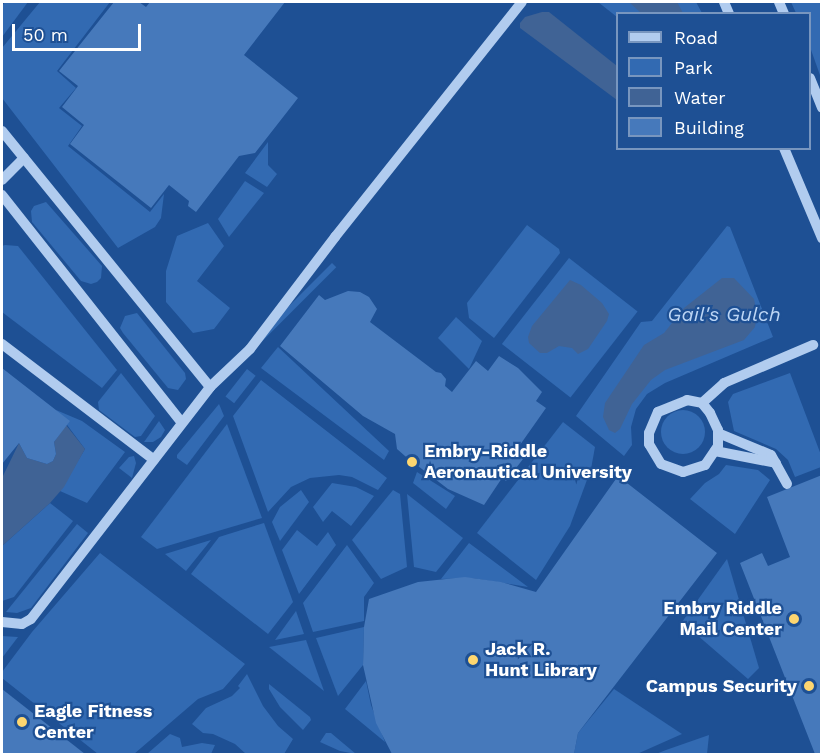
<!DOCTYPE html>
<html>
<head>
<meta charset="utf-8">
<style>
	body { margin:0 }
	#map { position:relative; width:823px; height:756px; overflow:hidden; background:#1e5094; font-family:"Work Sans",sans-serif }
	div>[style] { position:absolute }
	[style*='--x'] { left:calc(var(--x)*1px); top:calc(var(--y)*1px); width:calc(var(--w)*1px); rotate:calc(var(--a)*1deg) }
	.green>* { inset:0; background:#326ab2; transform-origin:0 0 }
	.round { border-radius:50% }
	.water>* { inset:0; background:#406395 }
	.building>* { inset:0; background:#4679bb }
	.minor>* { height:10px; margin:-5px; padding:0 5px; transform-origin:5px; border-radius:5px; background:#b1ccef }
	.dots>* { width:16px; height:16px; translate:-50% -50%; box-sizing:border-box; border:3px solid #1e5094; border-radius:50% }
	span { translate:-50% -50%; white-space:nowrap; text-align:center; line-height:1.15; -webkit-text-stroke:4.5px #1e5094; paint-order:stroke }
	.poi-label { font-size:18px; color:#fff; font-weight:700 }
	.left { translate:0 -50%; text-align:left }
	.right { translate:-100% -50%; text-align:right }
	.water-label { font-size:20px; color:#bdd6f5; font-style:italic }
	.frame { position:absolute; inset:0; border:3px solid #fff; pointer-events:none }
	.legend { position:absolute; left:616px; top:12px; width:195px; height:138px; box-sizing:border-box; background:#1e5094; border:2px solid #7896bf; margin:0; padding:8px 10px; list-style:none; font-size:18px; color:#fff }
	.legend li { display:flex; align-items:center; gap:12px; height:30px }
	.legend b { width:30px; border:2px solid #7896bf }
	.scale { position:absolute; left:12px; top:24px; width:129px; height:27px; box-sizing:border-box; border:3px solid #fff; border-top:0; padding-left:8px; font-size:18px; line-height:21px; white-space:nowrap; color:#fff; -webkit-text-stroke:4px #1e5094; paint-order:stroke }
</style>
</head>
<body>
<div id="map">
	<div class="green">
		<i style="clip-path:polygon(5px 2px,28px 2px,2px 37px,2px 6px)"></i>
		<i style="clip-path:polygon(40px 2px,110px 2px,57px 71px,76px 88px,59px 108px,82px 126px,68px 146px,150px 212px,164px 194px,161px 218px,155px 227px,118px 248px,2px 98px,2px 48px)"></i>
		<i style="clip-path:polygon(598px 2px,696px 2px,702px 13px,618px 14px,617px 17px)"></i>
		<i style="clip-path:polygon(791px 2px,821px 2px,821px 78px,810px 47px,810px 14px,796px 13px)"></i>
		<i style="clip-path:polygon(268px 142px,268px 165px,277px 174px,267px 187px,245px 173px)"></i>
		<i style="clip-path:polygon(245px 181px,264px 193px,229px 237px,218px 219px)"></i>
		<i style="clip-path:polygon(46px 202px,102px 266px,101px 278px,97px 282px,91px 284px,81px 281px,32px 222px,31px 211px,34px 206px)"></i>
		<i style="clip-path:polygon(208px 223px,224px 246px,197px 281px,230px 308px,214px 329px,193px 333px,166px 302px,166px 271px,177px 236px)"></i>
		<i style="clip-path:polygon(527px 225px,559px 249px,560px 253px,494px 338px,469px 318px,467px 303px)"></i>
		<i style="clip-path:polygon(727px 226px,730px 227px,773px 337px,665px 383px,647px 394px,636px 409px,631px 427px,632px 445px,624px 456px,576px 416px,641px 322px,652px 321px)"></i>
		<i style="clip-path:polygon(5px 245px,18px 246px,117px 370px,102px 388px,2px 312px,2px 246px)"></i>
		<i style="left:569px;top:258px;width:87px;height:109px;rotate:38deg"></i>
		<i style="left:332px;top:263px;width:6px;height:125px;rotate:45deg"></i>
		<i style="clip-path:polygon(137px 313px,185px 373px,186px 379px,178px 390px,168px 388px,123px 333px,120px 328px,125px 316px)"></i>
		<i style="clip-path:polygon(456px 317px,482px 341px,469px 369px,438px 338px)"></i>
		<i style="clip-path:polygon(278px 347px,389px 451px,384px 460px,261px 368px)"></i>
		<i style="left:247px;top:369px;width:11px;height:35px;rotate:38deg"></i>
		<i style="clip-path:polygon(121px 373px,155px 416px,141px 436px,135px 437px,99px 410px,98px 402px)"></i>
		<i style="clip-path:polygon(790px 373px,821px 455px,821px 467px,795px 477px,788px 460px,776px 449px,734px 431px,728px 402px,733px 394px)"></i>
		<i style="clip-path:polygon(261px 380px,387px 478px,378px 490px,352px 477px,339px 475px,310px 478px,291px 487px,268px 512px,233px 416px)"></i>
		<i style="clip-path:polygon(219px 404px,224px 416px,187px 465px,177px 458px,177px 455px)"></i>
		<i style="clip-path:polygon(56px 410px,82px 421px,125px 452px,87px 503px,60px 491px,85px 449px)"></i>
		<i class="round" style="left:661px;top:410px;width:44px;height:44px"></i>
		<i style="clip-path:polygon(159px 421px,165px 430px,161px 437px,153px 442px,144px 442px)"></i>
		<i style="clip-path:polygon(563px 422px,595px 447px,591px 469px,570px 526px,536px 580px,477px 533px)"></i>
		<i style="clip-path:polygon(227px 424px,262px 518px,157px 549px,141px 537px)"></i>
		<i style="clip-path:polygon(134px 456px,136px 463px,132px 478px,119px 468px,129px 457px)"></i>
		<i style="clip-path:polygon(726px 465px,758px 470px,770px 480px,735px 534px,690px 499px,705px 483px,719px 474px)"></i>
		<i style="clip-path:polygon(417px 472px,455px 496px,446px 509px,413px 483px)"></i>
		<i style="clip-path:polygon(332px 483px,356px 487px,374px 496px,351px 526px,332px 511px,323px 522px,313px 507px)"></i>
		<i style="clip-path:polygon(301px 490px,309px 502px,280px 541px,272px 522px,280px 507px)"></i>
		<i style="clip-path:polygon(393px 490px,400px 494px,407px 567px,381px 579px,352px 540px)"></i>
		<i style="clip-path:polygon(407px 494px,463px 538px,436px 572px,414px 567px)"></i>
		<i style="clip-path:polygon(50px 503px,73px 521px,14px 597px,2px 601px,2px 546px)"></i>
		<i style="clip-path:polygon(264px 523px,293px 602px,268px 634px,191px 574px,219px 537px)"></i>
		<i style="clip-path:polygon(77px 524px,88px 533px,31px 608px,17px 613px,6px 612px)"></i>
		<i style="clip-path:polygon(297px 530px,317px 546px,328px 532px,336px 545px,299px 594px,282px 550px)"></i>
		<i style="clip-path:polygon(211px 540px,186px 571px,165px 554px)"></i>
		<i style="clip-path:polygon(469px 543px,528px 587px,472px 578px,441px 579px)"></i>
		<i style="clip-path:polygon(347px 545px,374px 583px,364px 597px,364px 621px,313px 632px,303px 603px)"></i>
		<i style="clip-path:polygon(100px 553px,245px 664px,223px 689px,198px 699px,134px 754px,98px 754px,2px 678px,2px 672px,32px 632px)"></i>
		<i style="clip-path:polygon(727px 559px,759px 668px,748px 679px,682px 622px)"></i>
		<i style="clip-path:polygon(296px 611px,304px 634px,275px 640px)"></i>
		<i style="clip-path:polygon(364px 627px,363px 665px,338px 696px,316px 638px)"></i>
		<i style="clip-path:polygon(2px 636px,18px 637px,2px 658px)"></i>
		<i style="clip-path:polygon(306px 640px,324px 691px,269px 647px)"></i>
		<i style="clip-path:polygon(247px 674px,263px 706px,278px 726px,293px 739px,284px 754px,246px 754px,235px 744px,213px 734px,203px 733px,192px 724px,206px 708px,232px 696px,240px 688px,238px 686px)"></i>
		<i style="clip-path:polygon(366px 681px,371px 705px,385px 742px,345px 709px)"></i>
		<i style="clip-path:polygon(269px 684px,310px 717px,311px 720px,303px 730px,280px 707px,269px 689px)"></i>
		<i style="clip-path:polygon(614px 689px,682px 734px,637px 754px,574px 754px,578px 733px)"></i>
		<i style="clip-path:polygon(326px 733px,331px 733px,356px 754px,340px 751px,320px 742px)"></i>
		<i style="clip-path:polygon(170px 734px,180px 738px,182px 747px,202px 743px,215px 745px,211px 754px,147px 754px)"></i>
		<i style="clip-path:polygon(709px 735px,707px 754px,656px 754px,666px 750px)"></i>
	</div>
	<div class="water">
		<i style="clip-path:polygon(629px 2px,677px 2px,683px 13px,641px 13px)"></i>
		<i style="clip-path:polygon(542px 12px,549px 12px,617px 66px,617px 100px,520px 28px,520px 23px,525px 17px)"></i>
		<i style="clip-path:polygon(722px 278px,734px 278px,754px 299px,757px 315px,755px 327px,744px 340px,665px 370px,651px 380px,632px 404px,620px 429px,615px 433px,609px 430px,603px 417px,605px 403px,644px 345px,664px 333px,684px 308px)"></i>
		<i style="clip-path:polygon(570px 280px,581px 285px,602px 303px,609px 314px,607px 321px,588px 349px,578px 354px,572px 348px,559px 346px,547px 353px,540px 353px,529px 343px,528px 337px,532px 326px)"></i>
		<i style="clip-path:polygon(66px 425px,85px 449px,64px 487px,50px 503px,2px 546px,2px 478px,19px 443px,27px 458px,47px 464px,53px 461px,56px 454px,54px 442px)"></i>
	</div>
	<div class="building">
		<i style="clip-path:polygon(114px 2px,139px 2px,146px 7px,150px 2px,285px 2px,244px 55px,298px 98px,255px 153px,239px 156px,196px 212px,188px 206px,189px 201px,169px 185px,151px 208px,70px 144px,84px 125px,62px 107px,78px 86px,59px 71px)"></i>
		<i style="clip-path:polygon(348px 291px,360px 292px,369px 297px,377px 309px,370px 322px,436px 372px,441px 373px,446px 379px,445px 386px,452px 392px,476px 361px,488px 371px,499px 356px,518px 368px,542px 392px,536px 401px,546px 408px,515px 452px,523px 459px,506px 481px,502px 478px,484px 505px,448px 489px,405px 456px,397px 449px,395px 434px,363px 416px,280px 346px,319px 295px,325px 300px)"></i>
		<i style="clip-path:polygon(2px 368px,70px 421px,54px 442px,56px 454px,53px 461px,47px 464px,27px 458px,19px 443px,2px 464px)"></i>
		<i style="clip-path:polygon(822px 475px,822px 754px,815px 754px,740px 563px,762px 553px,768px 566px,790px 557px,767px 497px)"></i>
		<i style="clip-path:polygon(618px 476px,717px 553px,578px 733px,574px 754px,392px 754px,376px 723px,363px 665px,364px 627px,369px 599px,418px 582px,465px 577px,501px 582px,536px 592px)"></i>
		<i style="clip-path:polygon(2px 689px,85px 754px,2px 754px)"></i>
	</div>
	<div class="minor">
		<i style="--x:724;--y:2;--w:13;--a:67"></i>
		<i style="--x:779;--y:2;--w:13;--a:67"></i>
		<i style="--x:810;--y:78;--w:32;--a:68"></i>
		<i style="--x:2;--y:131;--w:330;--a:50.9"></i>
		<i style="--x:784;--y:148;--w:98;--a:67.1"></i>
		<i style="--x:2;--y:180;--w:31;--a:-45"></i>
		<i style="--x:2;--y:195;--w:290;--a:51.7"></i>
		<i style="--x:2;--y:344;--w:191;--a:37.3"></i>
		<i style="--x:687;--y:400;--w:15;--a:11"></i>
		<i style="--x:702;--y:403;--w:13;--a:51"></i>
		<i style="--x:710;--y:413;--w:19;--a:65"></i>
		<i style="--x:718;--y:430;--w:16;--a:90"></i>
		<i style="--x:718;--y:446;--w:23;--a:124"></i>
		<i style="--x:705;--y:465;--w:23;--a:162"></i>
		<i style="--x:683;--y:472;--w:23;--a:-160"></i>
		<i style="--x:661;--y:464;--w:23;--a:-121"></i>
		<i style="--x:649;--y:444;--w:11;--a:-90"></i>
		<i style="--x:649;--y:433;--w:23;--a:-67"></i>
		<i style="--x:658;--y:412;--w:31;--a:-22"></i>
		<i style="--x:702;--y:403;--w:30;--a:-42"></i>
		<i style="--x:724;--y:383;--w:97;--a:-23.1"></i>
		<i style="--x:718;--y:433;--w:57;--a:22.5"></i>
		<i style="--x:771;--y:455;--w:33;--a:61"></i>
		<i style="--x:715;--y:451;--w:62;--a:11.1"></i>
		<i style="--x:2;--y:622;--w:20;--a:6"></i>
		<i style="--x:22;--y:624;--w:10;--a:-29"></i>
		<i style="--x:31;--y:619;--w:293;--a:-52.3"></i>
		<i style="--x:210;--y:387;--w:55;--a:-43.5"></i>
		<i style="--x:250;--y:349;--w:141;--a:-52.8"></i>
		<i style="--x:335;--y:237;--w:300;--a:-51.5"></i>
	</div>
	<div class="dots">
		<i style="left:412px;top:462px;background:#fdd670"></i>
		<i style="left:794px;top:619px;background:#fdd670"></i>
		<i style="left:473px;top:660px;background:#fdd670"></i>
		<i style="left:809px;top:686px;background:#fdd670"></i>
		<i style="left:22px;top:722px;background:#fdd670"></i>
	</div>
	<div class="poi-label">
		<span class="left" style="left:424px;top:462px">Embry-Riddle<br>Aeronautical University</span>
		<span class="right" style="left:782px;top:619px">Embry Riddle<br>Mail Center</span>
		<span class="left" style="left:485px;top:660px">Jack R.<br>Hunt Library</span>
		<span class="right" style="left:797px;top:686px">Campus Security</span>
		<span class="left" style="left:34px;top:722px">Eagle Fitness<br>Center</span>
	</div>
	<div class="water-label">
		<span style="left:724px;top:314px">Gail's Gulch</span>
	</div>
	<div class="frame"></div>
	<ul class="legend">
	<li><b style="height:8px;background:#b1ccef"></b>Road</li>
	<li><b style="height:16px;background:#326ab2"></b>Park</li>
	<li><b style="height:16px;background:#406395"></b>Water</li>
	<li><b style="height:16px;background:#4679bb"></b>Building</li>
	</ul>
	<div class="scale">50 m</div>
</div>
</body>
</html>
